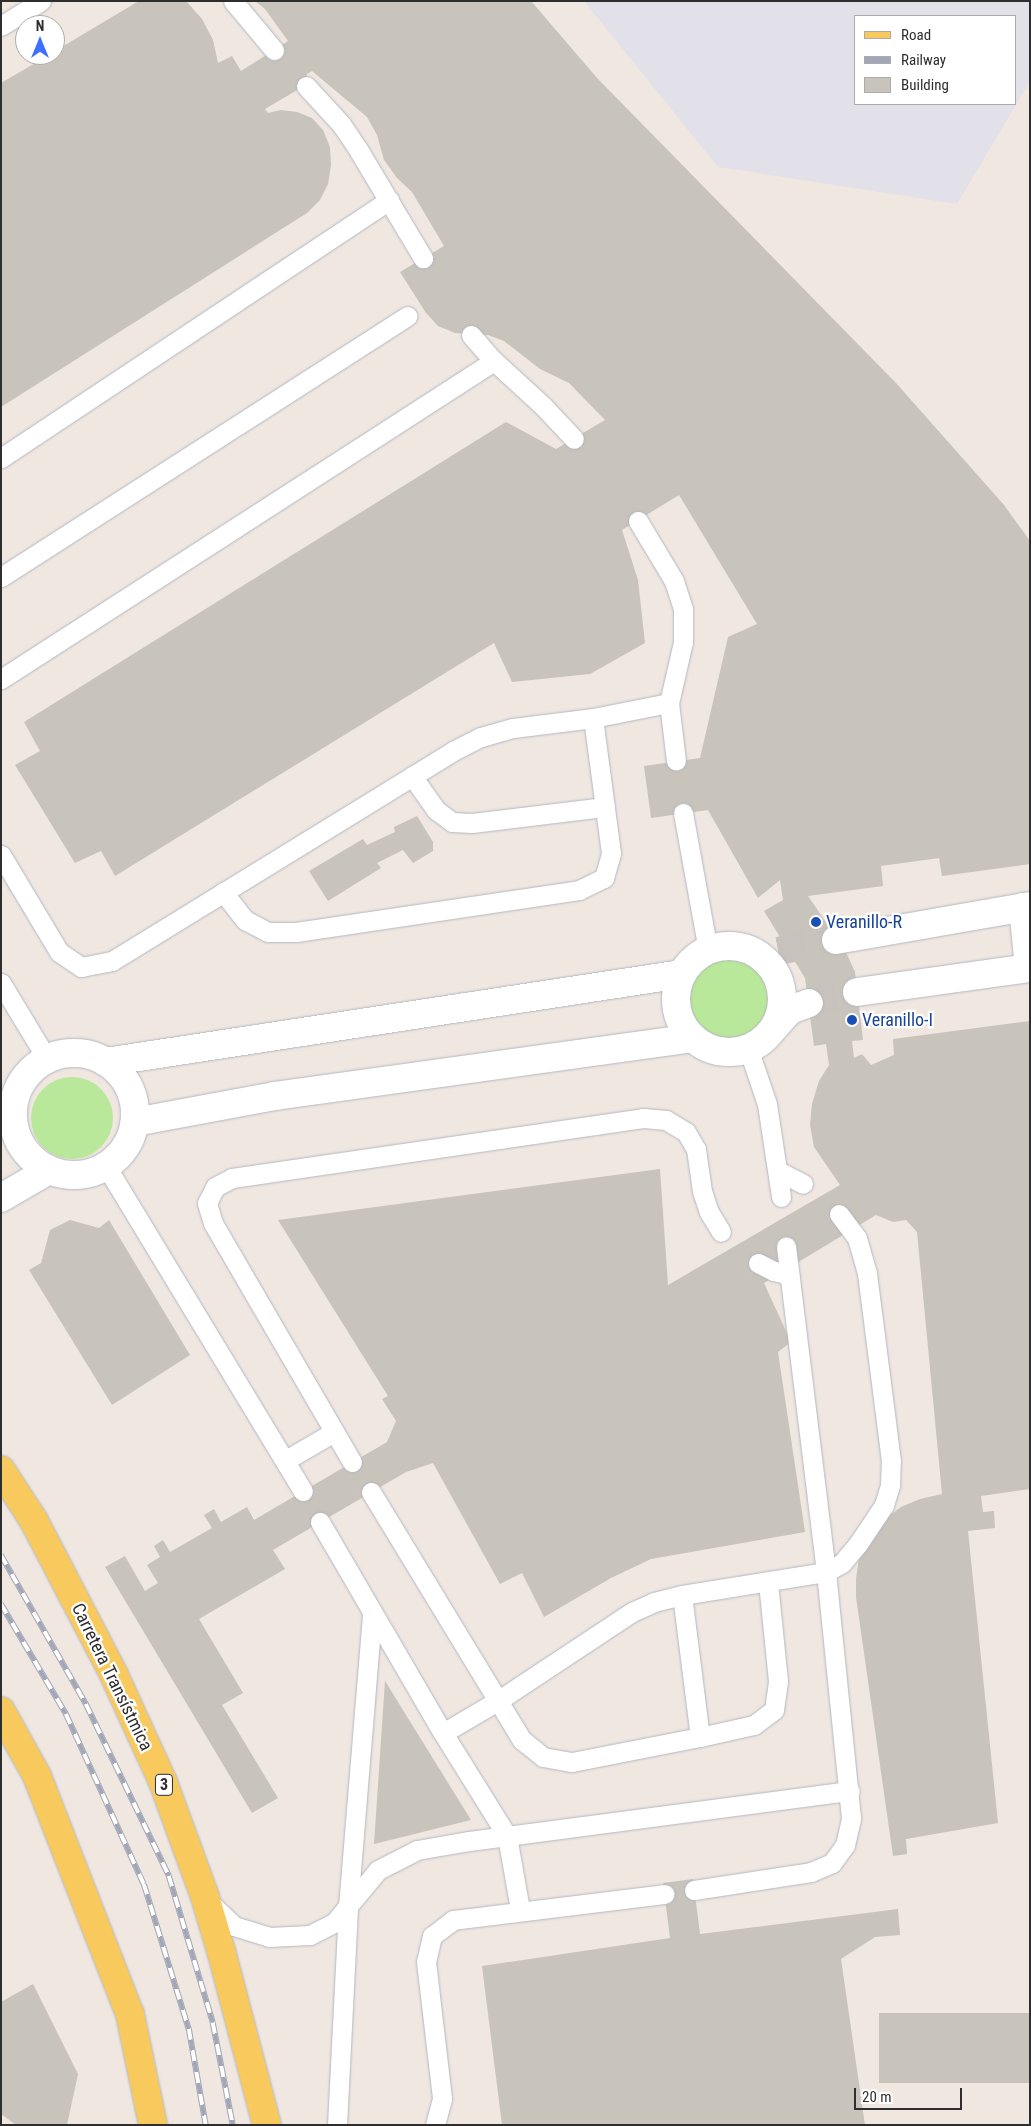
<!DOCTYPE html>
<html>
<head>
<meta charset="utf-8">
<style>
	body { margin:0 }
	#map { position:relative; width:1031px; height:2126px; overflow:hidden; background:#efe7e0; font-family:"Roboto Condensed",sans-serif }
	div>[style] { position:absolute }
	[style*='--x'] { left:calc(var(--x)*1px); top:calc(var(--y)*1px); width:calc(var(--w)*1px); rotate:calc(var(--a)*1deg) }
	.industrial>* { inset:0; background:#e2e0e8 }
	.green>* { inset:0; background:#bae89a }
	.round { border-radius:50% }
	.building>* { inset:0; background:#c8c3bb; transform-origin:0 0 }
	.street-tunnel>* { height:28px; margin-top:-14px; transform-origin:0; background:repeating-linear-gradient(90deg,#c8c2bc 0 28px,transparent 0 42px) }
	.roads { filter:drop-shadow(0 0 1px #b4b7c1) drop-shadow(0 0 1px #b4b7c1) }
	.lane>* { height:19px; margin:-9.5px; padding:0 9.5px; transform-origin:9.5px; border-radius:9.5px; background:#fff }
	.street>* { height:28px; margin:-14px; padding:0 14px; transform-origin:14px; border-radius:14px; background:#fff }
	.street>.ring { margin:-14px; padding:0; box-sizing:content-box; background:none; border:28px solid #fff; border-radius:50% }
	.primary>* { height:28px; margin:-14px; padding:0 14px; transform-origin:14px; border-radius:14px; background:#f8c95c }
	.rail>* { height:5.5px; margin-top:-2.75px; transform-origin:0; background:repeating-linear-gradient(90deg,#fff 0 11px,#a2a7b8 0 22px); box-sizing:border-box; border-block:1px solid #a2a7b8 }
	.dots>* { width:14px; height:14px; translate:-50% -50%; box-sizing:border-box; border:2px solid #fff; border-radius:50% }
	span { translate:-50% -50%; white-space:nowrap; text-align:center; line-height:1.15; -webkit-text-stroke:4.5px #fff; paint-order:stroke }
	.shield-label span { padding:1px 4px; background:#fff; border:1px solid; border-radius:4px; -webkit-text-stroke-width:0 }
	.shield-label { font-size:16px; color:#2e2e2e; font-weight:700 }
	.transit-label { font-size:18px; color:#164399 }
	.left { translate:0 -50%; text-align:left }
	.street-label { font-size:18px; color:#2e2e2e }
	.frame { position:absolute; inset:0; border:2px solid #2e2e2e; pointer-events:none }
	.legend { position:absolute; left:854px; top:15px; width:162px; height:90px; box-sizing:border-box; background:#fff; border:1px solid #ababab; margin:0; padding:6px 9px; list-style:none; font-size:15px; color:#2e2e2e }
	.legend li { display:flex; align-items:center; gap:10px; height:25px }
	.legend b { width:25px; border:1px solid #ababab }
	.north { position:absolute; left:15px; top:15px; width:50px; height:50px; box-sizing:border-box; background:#fff; border:1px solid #ababab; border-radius:50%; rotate:0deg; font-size:14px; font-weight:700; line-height:20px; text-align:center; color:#2e2e2e }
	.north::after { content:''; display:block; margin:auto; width:18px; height:22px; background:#3d6fff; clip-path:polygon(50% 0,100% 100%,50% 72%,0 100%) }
	.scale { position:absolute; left:854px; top:2088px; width:108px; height:22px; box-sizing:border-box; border:2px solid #2e2e2e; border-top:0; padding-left:6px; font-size:15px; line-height:18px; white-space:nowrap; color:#2e2e2e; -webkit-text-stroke:4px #fff; paint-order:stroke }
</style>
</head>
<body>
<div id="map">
	<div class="industrial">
		<i style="clip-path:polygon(evenodd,584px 1px,1030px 1px,1030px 81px,957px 204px,718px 167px,584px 1px,855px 16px,1015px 16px,1015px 104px,855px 104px,855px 16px)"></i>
	</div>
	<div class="green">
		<i class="round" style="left:688px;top:958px;width:82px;height:82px"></i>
		<i class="round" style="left:31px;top:1077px;width:82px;height:82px"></i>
	</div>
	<div class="building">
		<i style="clip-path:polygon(139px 1px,186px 1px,202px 19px,213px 40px,218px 63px,232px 56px,241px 71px,288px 41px,265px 9px,255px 1px,531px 1px,597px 78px,896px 383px,1004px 505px,1030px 541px,1030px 864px,942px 876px,939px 858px,881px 866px,883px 886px,808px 896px,845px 950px,855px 972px,863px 1040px,852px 1041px,854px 1058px,862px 1054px,871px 1065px,894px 1055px,893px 1039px,1030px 1021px,1030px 1489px,981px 1496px,983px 1512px,994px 1511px,995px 1528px,968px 1531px,998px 1823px,906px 1839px,907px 1854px,893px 1856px,856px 1597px,856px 1579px,859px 1558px,869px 1538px,882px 1521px,901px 1507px,920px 1499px,942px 1494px,917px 1232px,906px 1220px,893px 1222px,876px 1215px,764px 1283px,791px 1342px,778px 1352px,805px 1532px,651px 1559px,611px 1578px,544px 1617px,522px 1573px,500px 1584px,433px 1463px,406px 1472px,273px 1550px,285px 1569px,199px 1619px,243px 1693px,222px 1705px,278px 1798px,252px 1813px,105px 1567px,125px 1556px,145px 1591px,158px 1583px,147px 1565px,160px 1557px,154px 1546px,163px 1540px,170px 1552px,212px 1528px,204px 1515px,214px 1509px,221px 1522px,247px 1507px,254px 1520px,387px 1442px,396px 1421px,382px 1399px,388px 1396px,278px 1220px,660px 1169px,668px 1285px,840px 1185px,814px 1147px,810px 1125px,812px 1104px,819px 1081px,829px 1065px,826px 1044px,814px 1046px,805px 978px,764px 911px,783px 900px,780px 880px,758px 898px,708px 810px,651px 818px,644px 766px,700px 758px,728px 637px,757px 624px,679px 495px,622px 530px,638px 580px,645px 643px,590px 674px,512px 682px,494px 643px,115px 876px,101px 851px,75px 863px,15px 765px,40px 751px,24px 722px,506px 422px,556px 449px,605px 420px,569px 383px,540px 369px,504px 341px,488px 335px,455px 333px,438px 326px,426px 313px,400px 272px,444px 246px,412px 192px,397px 178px,384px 160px,377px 135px,367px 117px,312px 71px,306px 75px,311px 82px,265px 109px,268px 113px,281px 110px,297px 112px,312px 118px,323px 130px,330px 147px,331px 165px,328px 184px,320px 200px,307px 213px,1px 407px,1px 83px,49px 55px,55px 55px,55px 51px)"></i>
		<i style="clip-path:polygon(417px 816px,433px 842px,433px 851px,413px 863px,403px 850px,377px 863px,381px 868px,328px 901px,309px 871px,363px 839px,367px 845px,395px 832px,394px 827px)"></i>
		<i style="clip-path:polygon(70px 1220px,99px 1228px,109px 1220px,190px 1355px,112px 1405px,29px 1270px,41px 1263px,50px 1230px)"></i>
		<i style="clip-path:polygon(385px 1681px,471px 1820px,374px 1844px)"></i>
		<i style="clip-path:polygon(693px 1879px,700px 1934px,898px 1909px,900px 1935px,875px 1937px,841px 1959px,865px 2125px,502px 2125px,482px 1966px,670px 1938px,663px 1883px)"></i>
		<i style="clip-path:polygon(33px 1984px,78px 2074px,67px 2125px,16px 2125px,1px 2114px,1px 2002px)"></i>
		<i style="left:1030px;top:2013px;width:70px;height:151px;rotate:90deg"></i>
	</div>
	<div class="street-tunnel">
		<i style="--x:778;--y:951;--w:59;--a:-10.7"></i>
		<i style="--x:809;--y:1003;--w:49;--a:-12.9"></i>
	</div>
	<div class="roads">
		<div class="lane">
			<i style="--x:233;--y:1;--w:64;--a:50.1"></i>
			<i style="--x:1;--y:26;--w:47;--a:-32"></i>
			<i style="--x:306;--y:86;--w:52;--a:47.4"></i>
			<i style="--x:341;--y:124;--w:32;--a:56"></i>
			<i style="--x:359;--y:151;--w:125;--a:59.1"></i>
			<i style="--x:471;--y:335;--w:35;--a:49"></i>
			<i style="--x:494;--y:361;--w:67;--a:42.6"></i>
			<i style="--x:543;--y:406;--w:45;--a:46.8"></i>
			<i style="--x:1;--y:458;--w:466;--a:-33.6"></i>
			<i style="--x:638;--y:521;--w:70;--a:59"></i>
			<i style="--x:674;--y:581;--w:29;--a:72"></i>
			<i style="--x:683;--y:609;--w:33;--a:90"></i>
			<i style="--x:683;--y:642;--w:63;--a:102.9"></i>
			<i style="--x:669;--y:703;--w:58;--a:83.1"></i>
			<i style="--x:1;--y:577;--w:483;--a:-32.7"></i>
			<i style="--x:1;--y:679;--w:587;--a:-32.82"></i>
			<i style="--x:412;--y:776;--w:42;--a:54.8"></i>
			<i style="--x:436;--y:810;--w:20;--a:37"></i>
			<i style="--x:452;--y:822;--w:20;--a:3"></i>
			<i style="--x:472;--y:823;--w:134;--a:-6.9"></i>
			<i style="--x:683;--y:813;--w:140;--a:79.7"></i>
			<i style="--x:1;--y:855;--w:113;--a:59.1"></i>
			<i style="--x:59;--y:952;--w:27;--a:34"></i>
			<i style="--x:81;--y:967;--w:32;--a:-11"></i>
			<i style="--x:112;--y:961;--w:400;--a:-31.6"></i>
			<i style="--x:453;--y:751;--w:31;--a:-27"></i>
			<i style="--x:481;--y:737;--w:33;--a:-16"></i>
			<i style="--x:513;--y:728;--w:81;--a:-7.1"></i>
			<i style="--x:593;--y:718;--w:77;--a:-11.2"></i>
			<i style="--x:223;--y:892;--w:36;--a:52"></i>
			<i style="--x:245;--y:920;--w:26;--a:28"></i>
			<i style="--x:268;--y:932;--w:28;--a:0"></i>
			<i style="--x:296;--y:932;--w:286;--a:-8.4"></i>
			<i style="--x:579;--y:890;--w:28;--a:-26"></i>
			<i style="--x:604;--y:878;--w:26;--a:-74"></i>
			<i style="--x:611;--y:853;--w:136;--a:-97.6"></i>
			<i style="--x:1;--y:983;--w:89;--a:58.8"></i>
			<i style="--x:748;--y:1048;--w:59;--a:71.3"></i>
			<i style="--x:767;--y:1104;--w:94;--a:81.4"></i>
			<i style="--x:106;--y:1166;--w:380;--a:58.8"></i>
			<i style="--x:778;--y:1171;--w:28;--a:27"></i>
			<i style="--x:758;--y:1263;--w:18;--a:27"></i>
			<i style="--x:774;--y:1271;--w:16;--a:14"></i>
			<i style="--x:286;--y:1460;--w:56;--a:-30.3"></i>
			<i style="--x:352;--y:1462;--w:276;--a:-120.2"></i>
			<i style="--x:213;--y:1223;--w:21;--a:-107"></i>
			<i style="--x:207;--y:1203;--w:18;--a:-63"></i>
			<i style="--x:215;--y:1187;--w:19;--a:-28"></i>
			<i style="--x:232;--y:1178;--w:415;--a:-8.3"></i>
			<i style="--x:643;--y:1118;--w:23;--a:5"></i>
			<i style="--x:666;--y:1120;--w:23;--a:31"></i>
			<i style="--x:686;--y:1132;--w:20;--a:60"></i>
			<i style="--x:696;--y:1149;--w:42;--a:81.9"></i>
			<i style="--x:702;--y:1191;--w:22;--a:72"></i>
			<i style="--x:709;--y:1212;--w:23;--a:59"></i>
			<i style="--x:371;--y:1492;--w:290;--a:58.7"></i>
			<i style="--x:522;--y:1740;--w:27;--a:39"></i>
			<i style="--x:543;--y:1757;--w:29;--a:10"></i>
			<i style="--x:572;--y:1762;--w:130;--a:-11.1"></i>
			<i style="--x:700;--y:1737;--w:55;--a:-12.5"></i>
			<i style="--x:754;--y:1725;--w:25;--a:-37"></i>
			<i style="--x:774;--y:1710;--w:29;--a:-82"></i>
			<i style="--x:778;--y:1681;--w:99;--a:-95.8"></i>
			<i style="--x:320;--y:1522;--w:244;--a:59.8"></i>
			<i style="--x:443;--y:1733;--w:121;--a:58.1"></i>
			<i style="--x:507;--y:1836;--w:75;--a:80"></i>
			<i style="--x:682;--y:1595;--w:143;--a:82.8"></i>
			<i style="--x:443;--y:1733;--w:65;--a:-30.5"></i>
			<i style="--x:499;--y:1700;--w:159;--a:-33.5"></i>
			<i style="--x:632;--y:1612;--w:24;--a:-24"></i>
			<i style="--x:654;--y:1602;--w:29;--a:-14"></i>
			<i style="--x:682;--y:1595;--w:146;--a:-9.1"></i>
			<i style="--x:826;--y:1572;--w:18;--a:-29"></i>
			<i style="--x:842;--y:1563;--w:25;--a:-50"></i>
			<i style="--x:858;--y:1544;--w:47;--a:-56.3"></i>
			<i style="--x:884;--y:1505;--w:21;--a:-73"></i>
			<i style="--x:890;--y:1485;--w:24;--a:-88"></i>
			<i style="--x:891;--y:1461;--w:190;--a:-97.3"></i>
			<i style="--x:867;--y:1273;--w:36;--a:-106"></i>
			<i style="--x:857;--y:1238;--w:30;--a:-127"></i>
			<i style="--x:694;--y:1890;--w:118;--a:-8.7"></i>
			<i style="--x:811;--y:1872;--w:23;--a:-23"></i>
			<i style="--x:832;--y:1863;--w:22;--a:-54"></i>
			<i style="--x:845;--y:1845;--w:28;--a:-77"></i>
			<i style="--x:851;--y:1818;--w:247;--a:-95.8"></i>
			<i style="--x:826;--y:1572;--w:328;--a:-97"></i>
			<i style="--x:207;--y:1900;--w:37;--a:44"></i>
			<i style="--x:234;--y:1926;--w:37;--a:17"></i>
			<i style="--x:269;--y:1937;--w:41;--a:-2.8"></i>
			<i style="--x:310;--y:1935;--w:27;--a:-27"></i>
			<i style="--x:334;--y:1923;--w:69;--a:-50.3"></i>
			<i style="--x:378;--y:1870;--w:44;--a:-27.1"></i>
			<i style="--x:417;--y:1850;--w:53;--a:-9.8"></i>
			<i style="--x:469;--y:1841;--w:384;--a:-7.5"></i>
			<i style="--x:337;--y:2125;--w:218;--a:-87.1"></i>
			<i style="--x:348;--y:1907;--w:295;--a:-85.3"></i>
			<i style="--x:435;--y:2125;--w:28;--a:-75"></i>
			<i style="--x:442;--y:2098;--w:137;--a:-96.7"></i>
			<i style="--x:426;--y:1962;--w:27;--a:-77"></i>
			<i style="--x:432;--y:1936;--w:26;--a:-37"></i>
			<i style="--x:453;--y:1920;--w:213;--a:-7"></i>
		</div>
		<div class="street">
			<i style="--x:1023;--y:907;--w:61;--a:84.4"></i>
			<i style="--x:836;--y:940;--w:197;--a:-9.9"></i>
			<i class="ring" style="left:676px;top:946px;width:78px;height:78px"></i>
			<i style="--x:857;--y:992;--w:175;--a:-7.9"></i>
			<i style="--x:773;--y:1029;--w:25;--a:-48"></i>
			<i style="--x:790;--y:1010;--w:20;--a:-20"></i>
			<i class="ring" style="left:13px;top:1053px;width:94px;height:94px"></i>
			<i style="--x:106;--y:1062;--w:583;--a:-8.69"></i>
			<i style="--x:135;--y:1122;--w:142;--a:-10.5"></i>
			<i style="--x:275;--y:1096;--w:422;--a:-7.9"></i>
			<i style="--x:1;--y:1198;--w:56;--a:-30.3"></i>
		</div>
		<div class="primary">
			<i style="--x:1;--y:1470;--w:61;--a:57.1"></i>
			<i style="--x:34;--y:1521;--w:174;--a:62.5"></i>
			<i style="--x:114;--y:1675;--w:118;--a:65.4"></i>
			<i style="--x:163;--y:1782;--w:122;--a:69.9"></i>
			<i style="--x:205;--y:1897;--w:59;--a:73.4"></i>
			<i style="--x:222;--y:1954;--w:177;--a:75.3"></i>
			<i style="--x:1;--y:1711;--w:74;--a:61"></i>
			<i style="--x:37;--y:1776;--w:256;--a:68.7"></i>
			<i style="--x:130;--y:2014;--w:113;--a:78.3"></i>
		</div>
	</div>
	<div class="rail">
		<i style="--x:1;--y:1555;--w:172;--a:60.3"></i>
		<i style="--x:86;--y:1704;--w:191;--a:64.2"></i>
		<i style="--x:169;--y:1876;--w:153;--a:73.3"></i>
		<i style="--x:213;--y:2023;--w:104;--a:78.9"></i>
		<i style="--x:1;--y:1604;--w:128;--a:59.4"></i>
		<i style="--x:66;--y:1714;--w:187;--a:65.4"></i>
		<i style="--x:144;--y:1884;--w:152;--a:72.8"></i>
		<i style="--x:189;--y:2029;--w:97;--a:80"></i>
	</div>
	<div class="dots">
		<i style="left:816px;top:922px;background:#1a4fb4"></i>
		<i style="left:852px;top:1020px;background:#1a4fb4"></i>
	</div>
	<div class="shield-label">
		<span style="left:164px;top:1785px">3</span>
	</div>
	<div class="transit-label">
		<span class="left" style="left:826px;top:922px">Veranillo-R</span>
		<span class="left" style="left:862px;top:1020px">Veranillo-I</span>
	</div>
	<div class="street-label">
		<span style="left:112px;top:1677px;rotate:64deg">Carretera Transístmica</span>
	</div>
	<div class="frame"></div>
	<ul class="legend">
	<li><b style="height:6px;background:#f8c95c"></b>Road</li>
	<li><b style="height:6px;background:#a2a7b8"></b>Railway</li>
	<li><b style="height:14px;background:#c8c3bb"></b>Building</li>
	</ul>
	<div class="north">N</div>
	<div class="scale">20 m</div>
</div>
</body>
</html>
